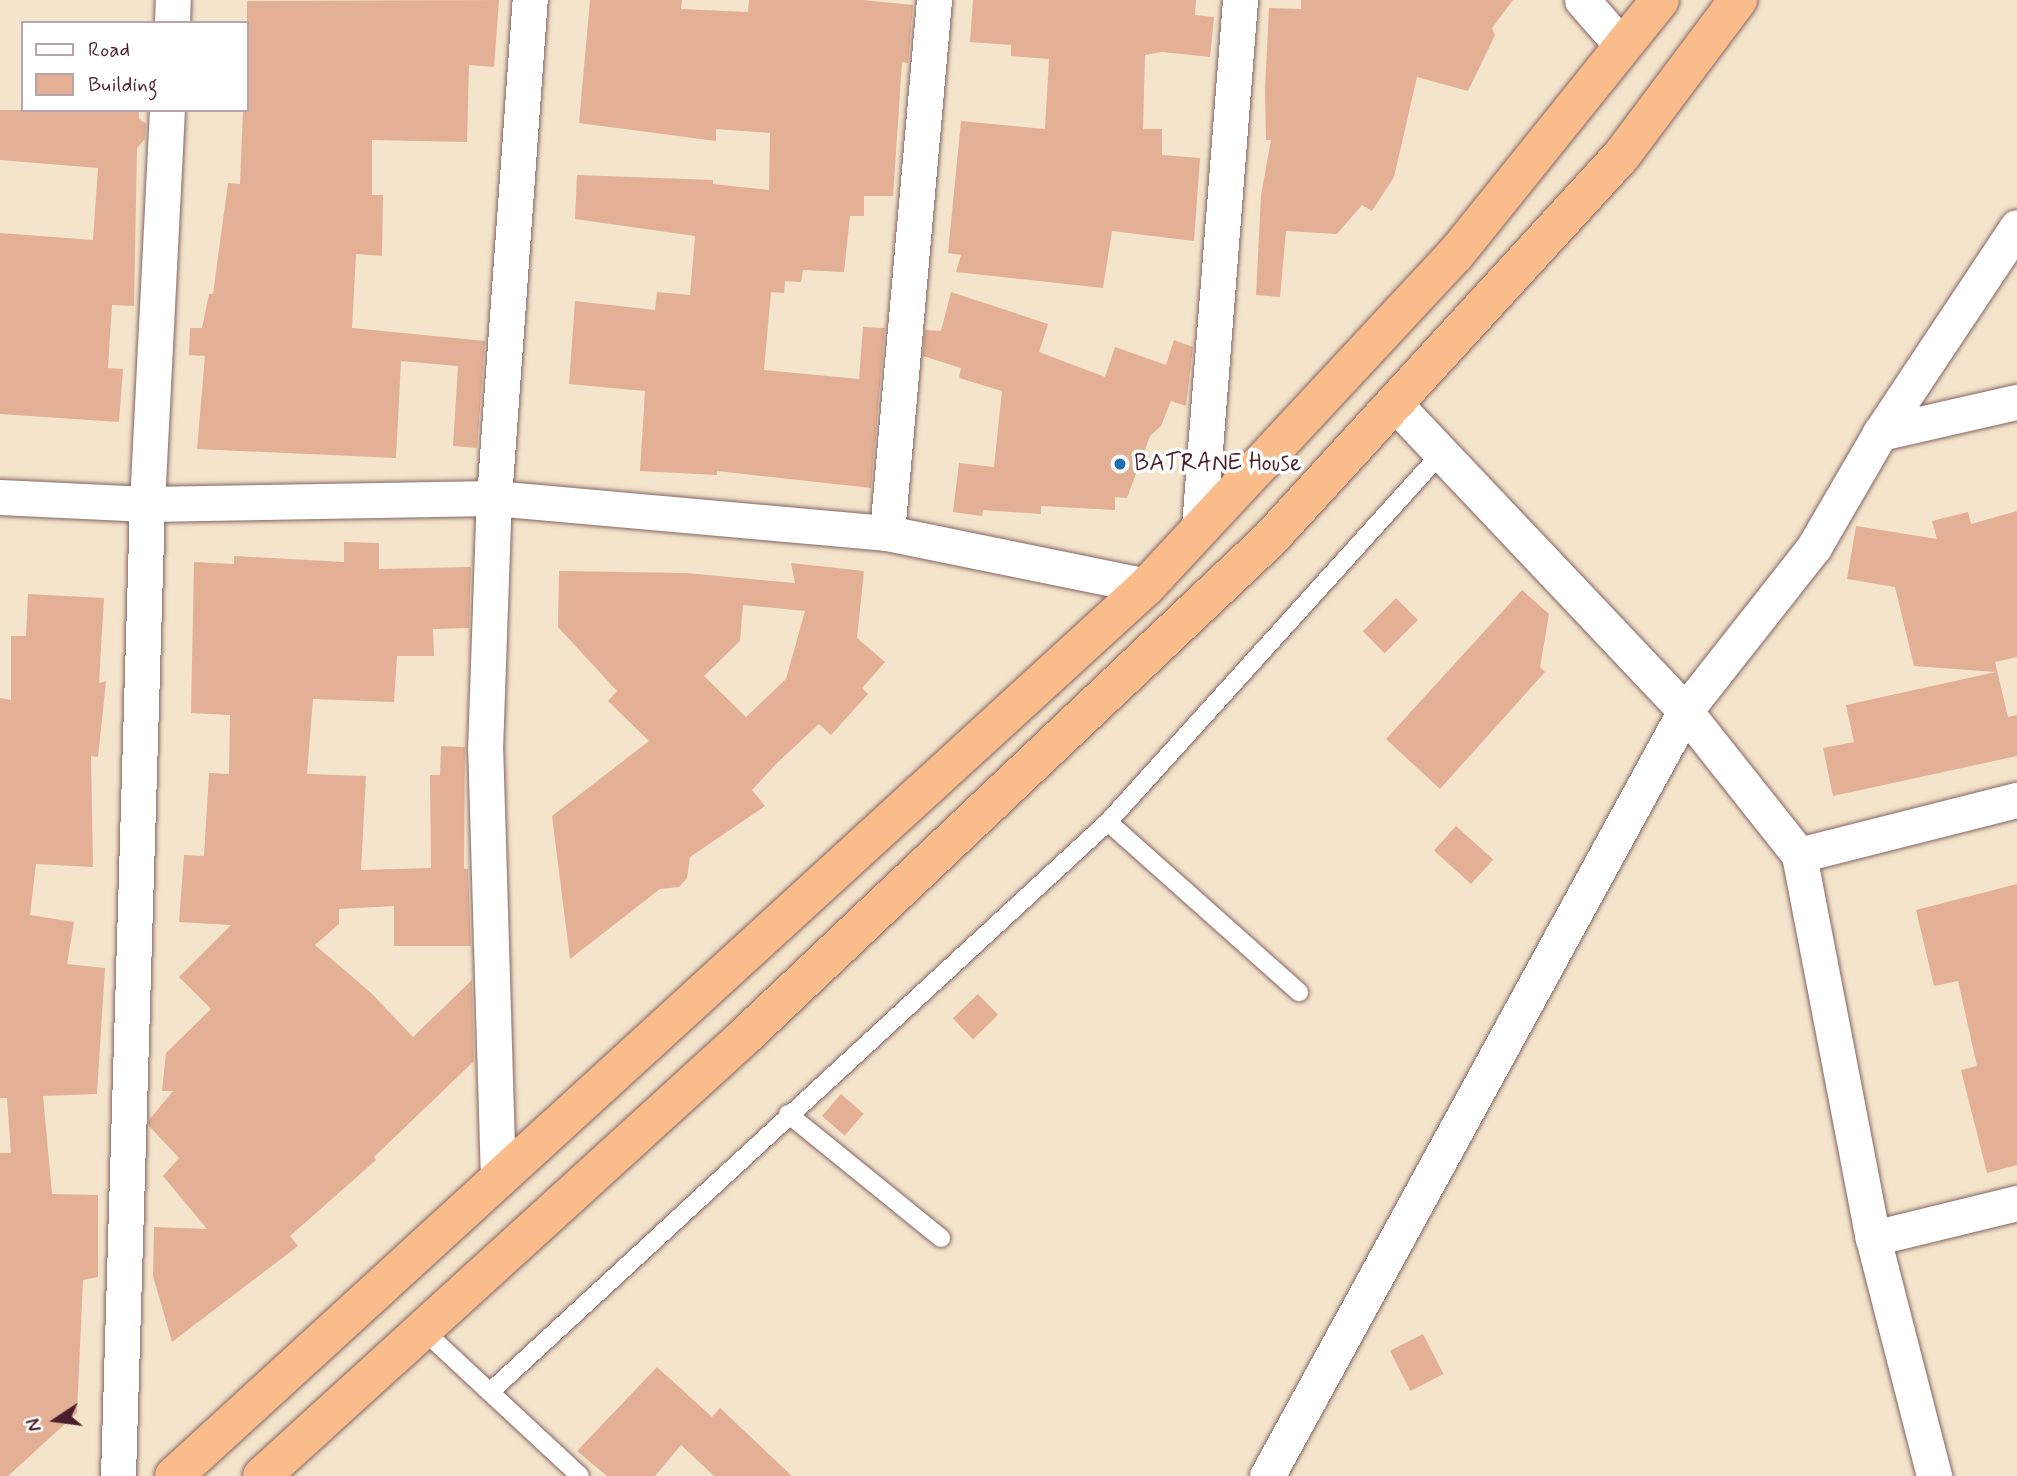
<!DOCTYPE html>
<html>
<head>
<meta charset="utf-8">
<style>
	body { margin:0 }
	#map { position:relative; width:2017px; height:1476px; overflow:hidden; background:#f3e4cb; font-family:Mynerve,sans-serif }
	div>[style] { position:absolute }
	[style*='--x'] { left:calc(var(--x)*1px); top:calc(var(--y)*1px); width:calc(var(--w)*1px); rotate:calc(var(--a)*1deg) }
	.building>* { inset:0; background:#e3b095; transform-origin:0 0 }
	.roads { filter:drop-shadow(0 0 2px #856463) drop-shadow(0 0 2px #856463) }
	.service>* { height:18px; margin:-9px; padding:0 9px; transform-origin:9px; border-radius:9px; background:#fff }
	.minor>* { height:35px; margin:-17.5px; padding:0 17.5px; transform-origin:17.5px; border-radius:17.5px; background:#fff }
	.trunk>* { height:38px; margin:-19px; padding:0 19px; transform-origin:19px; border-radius:19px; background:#fabc8b }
	.dots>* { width:19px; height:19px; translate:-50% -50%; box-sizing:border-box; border:4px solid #fff; border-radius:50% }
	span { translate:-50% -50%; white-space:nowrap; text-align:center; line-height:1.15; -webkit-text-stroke:7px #fff; paint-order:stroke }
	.poi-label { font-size:24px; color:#4a1f2b }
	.left { translate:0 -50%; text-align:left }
	.legend { position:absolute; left:21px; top:21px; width:228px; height:91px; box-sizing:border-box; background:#fff; border:2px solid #b7a5aa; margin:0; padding:9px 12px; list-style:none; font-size:21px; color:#4a1f2b }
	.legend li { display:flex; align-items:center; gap:14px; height:35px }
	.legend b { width:35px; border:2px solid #b7a5aa }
	.north { position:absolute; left:21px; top:1385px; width:70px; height:70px; -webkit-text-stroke:5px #fff; paint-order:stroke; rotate:257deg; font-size:19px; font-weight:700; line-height:28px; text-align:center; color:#4a1f2b }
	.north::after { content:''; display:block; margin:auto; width:24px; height:32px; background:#4a1f2b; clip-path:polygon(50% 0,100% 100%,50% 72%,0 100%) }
</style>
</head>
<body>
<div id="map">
	<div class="building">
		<i style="clip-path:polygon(499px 0,494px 67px,469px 65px,467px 142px,372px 140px,372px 195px,383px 195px,382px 256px,356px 254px,352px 328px,485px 341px,477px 448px,453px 446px,458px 366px,401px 361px,396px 458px,197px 449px,205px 356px,189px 355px,190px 328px,202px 328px,209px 294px,213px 294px,228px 183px,240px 184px,243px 110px,247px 110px,247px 1px)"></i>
		<i style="clip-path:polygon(590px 0,682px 0,681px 9px,748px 12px,749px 0,863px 0,913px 5px,908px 63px,902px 62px,893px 196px,864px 196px,864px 216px,850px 216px,844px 272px,803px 270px,801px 282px,785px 281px,784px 293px,771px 292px,764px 370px,859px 379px,863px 327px,885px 328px,871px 488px,717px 471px,717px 475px,640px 471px,645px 391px,569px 384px,575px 301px,655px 310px,657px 292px,690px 295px,695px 236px,575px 219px,577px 175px,713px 180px,713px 184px,769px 190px,770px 133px,716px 129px,716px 141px,579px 123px)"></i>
		<i style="clip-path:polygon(973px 0,1196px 0,1195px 15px,1214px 17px,1210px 57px,1162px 52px,1145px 55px,1143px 129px,1162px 129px,1162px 155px,1200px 158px,1194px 241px,1112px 231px,1103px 288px,956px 272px,961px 255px,948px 253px,961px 121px,1045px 129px,1049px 59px,1011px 56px,1011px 45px,970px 42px)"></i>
		<i style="clip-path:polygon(1301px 0,1513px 0,1492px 28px,1495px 35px,1468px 91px,1417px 77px,1394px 177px,1372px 211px,1362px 205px,1337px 234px,1286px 231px,1280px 297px,1256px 295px,1261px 195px,1271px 140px,1266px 140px,1265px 90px,1269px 8px,1301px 9px)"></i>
		<i style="clip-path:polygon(0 110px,139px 110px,139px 119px,146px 124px,145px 139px,137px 148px,134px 306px,112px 305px,108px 368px,123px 369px,119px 422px,0 414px,0 233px,93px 240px,98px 168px,0 160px)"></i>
		<i style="clip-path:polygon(951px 292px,1048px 324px,1039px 352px,1105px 377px,1115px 347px,1166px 365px,1174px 340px,1193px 347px,1186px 406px,1171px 401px,1161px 426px,1150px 436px,1127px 498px,1115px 497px,1115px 510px,1041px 506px,1041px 514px,983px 510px,982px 516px,953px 512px,959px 463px,994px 467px,1002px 391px,959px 378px,961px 368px,923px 356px,925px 330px,941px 331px)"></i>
		<i style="clip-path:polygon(2017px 511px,2017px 657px,1995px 662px,2008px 717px,2017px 715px,2017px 756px,1833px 796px,1823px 748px,1854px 742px,1846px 705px,1996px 672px,1914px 666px,1895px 587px,1847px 579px,1856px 526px,1937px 539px,1932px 521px,1968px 512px,1971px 524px)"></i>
		<i style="clip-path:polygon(344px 542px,379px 543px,379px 569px,471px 567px,469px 628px,433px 629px,434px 656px,397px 656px,394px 702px,313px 699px,307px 774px,366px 776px,361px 870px,431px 868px,430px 775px,440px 775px,441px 746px,465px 747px,464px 869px,468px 869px,471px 946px,394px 946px,394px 906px,339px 909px,339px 924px,315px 945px,370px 992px,413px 1037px,472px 980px,474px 1061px,374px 1157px,376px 1160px,290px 1236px,298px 1246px,172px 1342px,153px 1276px,154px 1227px,207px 1229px,163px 1176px,179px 1158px,149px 1126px,149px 1120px,173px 1091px,162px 1091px,166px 1053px,211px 1009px,179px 977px,231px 925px,179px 922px,184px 855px,204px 856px,209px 773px,229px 774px,230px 715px,191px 713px,194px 562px,234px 564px,234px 556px,344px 562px)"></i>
		<i style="clip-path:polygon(evenodd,791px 563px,864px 571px,857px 638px,885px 662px,862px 688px,868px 694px,831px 735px,819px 724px,776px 764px,752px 790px,765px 806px,690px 857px,687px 878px,679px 887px,660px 889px,570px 959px,552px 816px,649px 741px,608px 701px,617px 691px,558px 627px,559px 571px,686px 573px,795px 583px,791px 563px,743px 605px,805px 611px,786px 679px,746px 717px,704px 676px,740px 641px,743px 605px)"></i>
		<i style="clip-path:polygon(1522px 590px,1549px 614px,1540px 667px,1545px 672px,1440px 789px,1386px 739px)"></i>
		<i style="clip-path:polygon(28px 594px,104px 598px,99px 683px,106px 681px,98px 757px,91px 756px,93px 867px,36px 864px,30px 915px,74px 922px,67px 964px,105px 968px,97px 1094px,43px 1096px,52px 1194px,98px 1195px,98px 1277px,83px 1280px,77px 1413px,8px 1476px,0 1476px,0 1153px,11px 1153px,7px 1098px,0 1098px,0 698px,11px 700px,11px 636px,26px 636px)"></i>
		<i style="left:1396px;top:598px;width:31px;height:47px;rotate:45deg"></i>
		<i style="left:1456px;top:826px;width:50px;height:33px;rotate:42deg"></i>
		<i style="clip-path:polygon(2017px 884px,2017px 1165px,1987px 1173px,1961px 1070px,1977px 1066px,1958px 981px,1934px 986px,1916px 910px)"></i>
		<i style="left:978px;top:994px;width:29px;height:35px;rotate:46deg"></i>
		<i style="left:841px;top:1094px;width:30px;height:29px;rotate:41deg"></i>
		<i style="left:1423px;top:1334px;width:45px;height:37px;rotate:63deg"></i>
		<i style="clip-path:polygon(657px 1367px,712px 1417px,720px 1408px,792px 1476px,714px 1476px,681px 1445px,655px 1476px,607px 1476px,577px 1451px)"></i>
	</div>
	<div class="roads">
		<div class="service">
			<i style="--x:1108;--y:822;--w:256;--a:41.7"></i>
			<i style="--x:788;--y:1114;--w:197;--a:39"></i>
			<i style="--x:423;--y:1330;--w:214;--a:42.9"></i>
			<i style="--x:490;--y:1392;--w:841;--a:-42.69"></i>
			<i style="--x:1108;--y:822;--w:496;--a:-47.9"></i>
		</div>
		<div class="minor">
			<i style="--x:1582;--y:0;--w:62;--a:48.9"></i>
			<i style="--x:172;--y:23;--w:23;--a:-88"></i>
			<i style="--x:1394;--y:403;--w:424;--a:46.6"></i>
			<i style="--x:1685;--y:711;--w:184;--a:51.6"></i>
			<i style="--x:1799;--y:855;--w:225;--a:-14.2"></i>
			<i style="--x:1880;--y:433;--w:247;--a:-56.4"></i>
			<i style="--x:0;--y:497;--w:147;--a:2.7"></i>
			<i style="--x:147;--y:504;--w:347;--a:-1"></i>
			<i style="--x:494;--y:498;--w:395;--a:5.1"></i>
			<i style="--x:887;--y:533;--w:265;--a:11.5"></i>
			<i style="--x:1199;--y:526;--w:528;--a:-85.54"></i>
			<i style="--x:887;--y:533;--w:535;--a:-84.96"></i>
			<i style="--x:1799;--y:855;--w:390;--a:79.1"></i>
			<i style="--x:1873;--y:1238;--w:246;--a:75.6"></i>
			<i style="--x:498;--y:1180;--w:430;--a:-91.7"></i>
			<i style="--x:485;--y:750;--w:252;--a:-88"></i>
			<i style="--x:494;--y:498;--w:499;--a:-85.9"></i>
			<i style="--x:1873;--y:1238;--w:148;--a:-13.7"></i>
			<i style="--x:118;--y:1476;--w:972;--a:-88.29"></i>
			<i style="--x:147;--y:504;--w:395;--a:-87.1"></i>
			<i style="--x:1267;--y:1476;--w:872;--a:-61.35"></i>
			<i style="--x:1685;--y:711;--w:209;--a:-51.8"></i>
			<i style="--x:1814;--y:547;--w:132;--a:-59.9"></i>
			<i style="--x:1880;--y:433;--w:140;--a:-12.8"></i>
		</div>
		<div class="trunk">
			<i style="--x:174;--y:1476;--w:1319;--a:-42.45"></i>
			<i style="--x:1147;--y:586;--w:452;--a:-47.1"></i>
			<i style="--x:1455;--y:255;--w:327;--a:-51.2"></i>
			<i style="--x:262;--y:1476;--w:651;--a:-42.32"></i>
			<i style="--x:743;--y:1038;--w:726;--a:-43.44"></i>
			<i style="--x:1270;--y:539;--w:521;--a:-47.49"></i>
			<i style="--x:1622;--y:155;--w:194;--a:-53.2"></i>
		</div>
	</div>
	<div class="dots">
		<i style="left:1120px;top:464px;background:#1f6fb2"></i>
	</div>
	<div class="poi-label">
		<span class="left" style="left:1134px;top:464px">BATRANE House</span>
	</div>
	<ul class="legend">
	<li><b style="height:9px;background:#fff"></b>Road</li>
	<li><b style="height:19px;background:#e3b095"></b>Building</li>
	</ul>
	<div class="north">N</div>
</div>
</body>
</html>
